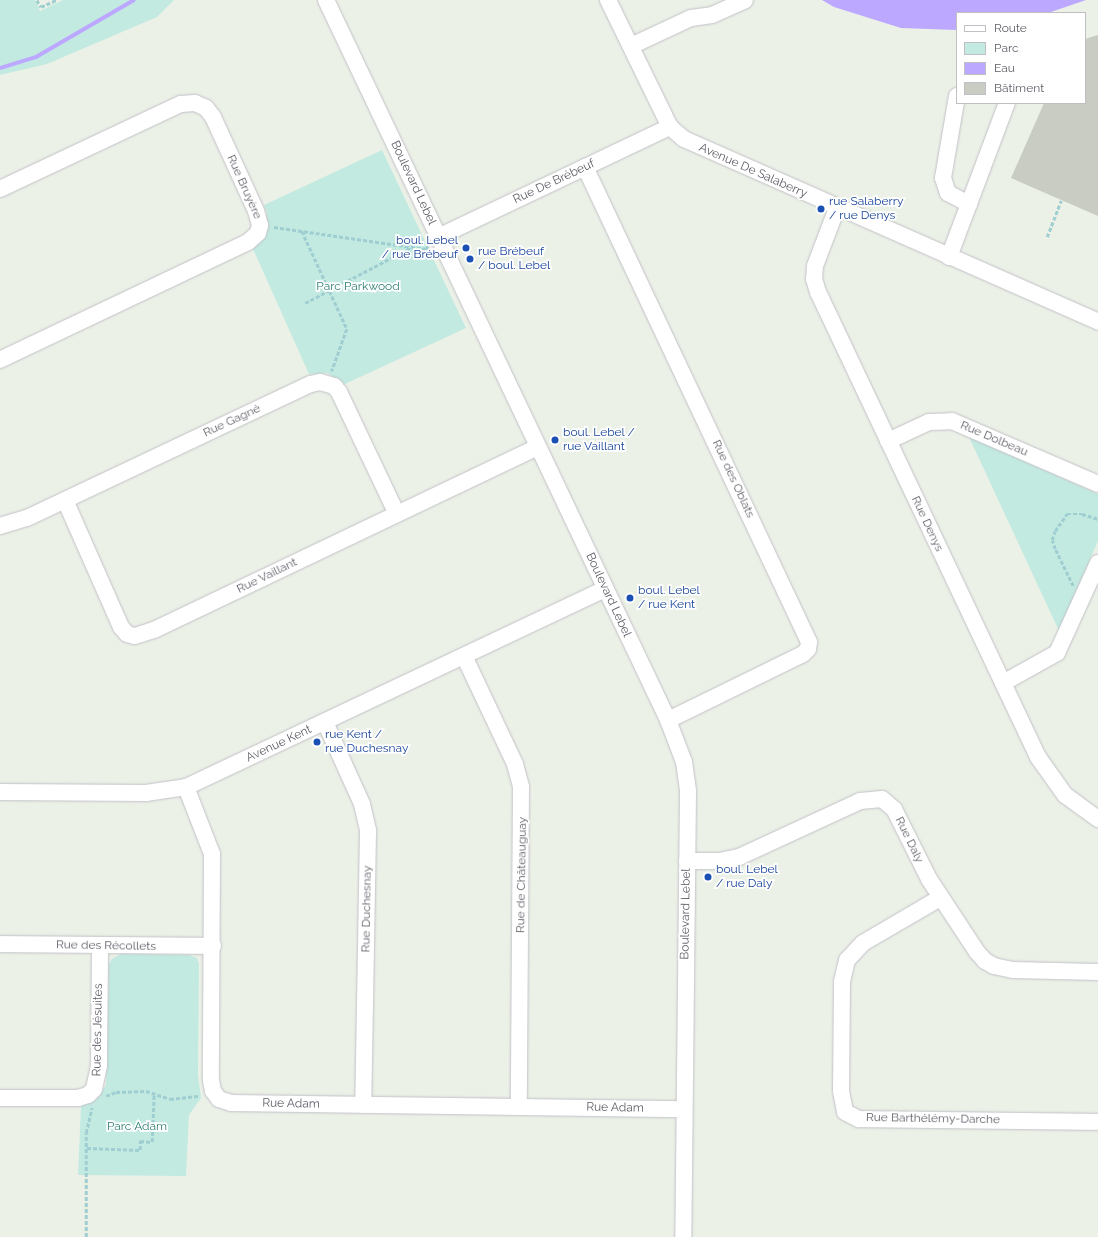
<!DOCTYPE html>
<html>
<head>
<meta charset="utf-8">
<style>
	body { margin:0 }
	#map { position:relative; width:1098px; height:1237px; overflow:hidden; background:#ebf1e7; font-family:Raleway,sans-serif }
	div>[style] { position:absolute }
	[style*='--x'] { left:calc(var(--x)*1px); top:calc(var(--y)*1px); width:calc(var(--w)*1px); rotate:calc(var(--a)*1deg) }
	.green>* { inset:0; background:#c2eae1 }
	.water>* { inset:0; background:#bca9ff }
	.stream>* { height:4px; margin:-2px; padding:0 2px; transform-origin:2px; border-radius:2px; background:#bca9ff }
	.building>* { inset:0; background:#c8ccc3 }
	.path>* { height:2.5px; margin-top:-1.25px; transform-origin:0; background:repeating-linear-gradient(90deg,#9eced1 0 4px,transparent 0 6px) }
	.roads { filter:drop-shadow(0 0 1px #c3c0c8) drop-shadow(0 0 1px #c3c0c8) }
	.minor>* { height:16px; margin:-8px; padding:0 8px; transform-origin:8px; border-radius:8px; background:#fff }
	.dots>* { width:11px; height:11px; translate:-50% -50%; box-sizing:border-box; border:2px solid #fff; border-radius:50% }
	span { translate:-50% -50%; white-space:nowrap; text-align:center; line-height:1.15; -webkit-text-stroke:3.5px #fff; paint-order:stroke }
	.street-label { font-size:12px; color:#615e68 }
	.transit-label { font-size:12px; color:#164399 }
	.left { translate:0 -50%; text-align:left }
	.right { translate:-100% -50%; text-align:right }
	.park-label { font-size:12px; color:#2e7f71 }
	.legend { position:absolute; left:956px; top:12px; width:130px; height:92px; box-sizing:border-box; background:#fff; border:1px solid #c0bfc3; margin:0; padding:5px 7px; list-style:none; font-size:12px; color:#615e68 }
	.legend li { display:flex; align-items:center; gap:8px; height:20px }
	.legend b { width:20px; border:1px solid #c0bfc3 }
</style>
</head>
<body>
<div id="map">
	<div class="green">
		<i style="clip-path:polygon(0 0,35px 0,40px 11px,63px 0,174px 0,157px 17px,47px 64px,0 75px)"></i>
		<i style="clip-path:polygon(382px 150px,466px 328px,345px 384px,327px 373px,309px 374px,253px 249px,266px 230px,267px 213px,264px 205px)"></i>
		<i style="clip-path:polygon(969px 437px,1098px 494px,1098px 541px,1059px 631px)"></i>
		<i style="clip-path:polygon(121px 954px,189px 955px,197px 958px,199px 964px,198px 1075px,201px 1098px,189px 1115px,186px 1176px,78px 1175px,81px 1106px,96px 1100px,106px 1085px,109px 964px,112px 959px)"></i>
	</div>
	<div class="water">
		<i style="clip-path:polygon(822px 0,1086px 0,1048px 13px,957px 13px,957px 30px,901px 28px,834px 7px)"></i>
	</div>
	<div class="stream">
		<i style="--x:0;--y:68;--w:38;--a:-17"></i>
		<i style="--x:36;--y:57;--w:113;--a:-30.2"></i>
	</div>
	<div class="building">
		<i style="clip-path:polygon(1098px 35px,1098px 216px,1011px 178px,1044px 103px,1085px 103px,1085px 39px)"></i>
	</div>
	<div class="path">
		<i style="--x:37;--y:0;--w:8;--a:60"></i>
		<i style="--x:41;--y:7;--w:17;--a:-25"></i>
		<i style="--x:274;--y:227;--w:153;--a:8.3"></i>
		<i style="--x:425;--y:249;--w:5;--a:-37"></i>
		<i style="--x:302;--y:231;--w:108;--a:65.3"></i>
		<i style="--x:347;--y:329;--w:45;--a:109.7"></i>
		<i style="--x:1047;--y:237;--w:39;--a:-69"></i>
		<i style="--x:305;--y:303;--w:121;--a:-27.6"></i>
		<i style="--x:1073;--y:586;--w:41;--a:-115.9"></i>
		<i style="--x:1055;--y:549;--w:9;--a:-108"></i>
		<i style="--x:1052;--y:540;--w:9;--a:-72"></i>
		<i style="--x:1055;--y:531;--w:21;--a:-55"></i>
		<i style="--x:1067;--y:514;--w:15;--a:0"></i>
		<i style="--x:1082;--y:514;--w:17;--a:17"></i>
		<i style="--x:106;--y:1096;--w:11;--a:-22"></i>
		<i style="--x:116;--y:1092;--w:30;--a:-2"></i>
		<i style="--x:146;--y:1091;--w:25;--a:18"></i>
		<i style="--x:170;--y:1099;--w:30;--a:-6"></i>
		<i style="--x:87;--y:1148;--w:53;--a:2.2"></i>
		<i style="--x:140;--y:1150;--w:9;--a:-90"></i>
		<i style="--x:140;--y:1141;--w:12;--a:5"></i>
		<i style="--x:152;--y:1142;--w:49;--a:-87.7"></i>
		<i style="--x:86;--y:1237;--w:104;--a:-90"></i>
		<i style="--x:86;--y:1133;--w:26;--a:-77"></i>
	</div>
	<div class="roads">
		<div class="minor">
			<i style="--x:326;--y:0;--w:797;--a:64.59"></i>
			<i style="--x:668;--y:720;--w:45;--a:69.1"></i>
			<i style="--x:684;--y:762;--w:30;--a:82"></i>
			<i style="--x:688;--y:792;--w:445;--a:90.6"></i>
			<i style="--x:608;--y:0;--w:141;--a:64"></i>
			<i style="--x:670;--y:127;--w:18;--a:41"></i>
			<i style="--x:684;--y:139;--w:453;--a:23.8"></i>
			<i style="--x:631;--y:46;--w:66;--a:-25"></i>
			<i style="--x:691;--y:18;--w:21;--a:-8"></i>
			<i style="--x:712;--y:15;--w:36;--a:-24"></i>
			<i style="--x:957;--y:96;--w:83;--a:99.7"></i>
			<i style="--x:943;--y:178;--w:16;--a:72"></i>
			<i style="--x:948;--y:193;--w:24;--a:28"></i>
			<i style="--x:585;--y:167;--w:525;--a:64.75"></i>
			<i style="--x:809;--y:642;--w:7;--a:98"></i>
			<i style="--x:808;--y:649;--w:7;--a:135"></i>
			<i style="--x:803;--y:654;--w:150;--a:153.9"></i>
			<i style="--x:0;--y:189;--w:200;--a:-25.2"></i>
			<i style="--x:181;--y:104;--w:14;--a:-4"></i>
			<i style="--x:195;--y:103;--w:12;--a:24"></i>
			<i style="--x:206;--y:108;--w:11;--a:52"></i>
			<i style="--x:213;--y:117;--w:103;--a:65.4"></i>
			<i style="--x:256;--y:211;--w:15;--a:74"></i>
			<i style="--x:260;--y:225;--w:8;--a:104"></i>
			<i style="--x:258;--y:233;--w:13;--a:138"></i>
			<i style="--x:248;--y:242;--w:275;--a:154.6"></i>
			<i style="--x:837;--y:208;--w:62;--a:110.8"></i>
			<i style="--x:815;--y:266;--w:13;--a:94"></i>
			<i style="--x:814;--y:279;--w:14;--a:73"></i>
			<i style="--x:818;--y:292;--w:514;--a:64.68"></i>
			<i style="--x:1038;--y:757;--w:47;--a:54.6"></i>
			<i style="--x:1065;--y:795;--w:41;--a:36"></i>
			<i style="--x:438;--y:237;--w:257;--a:-25.4"></i>
			<i style="--x:949;--y:257;--w:165;--a:-69.4"></i>
			<i style="--x:888;--y:441;--w:45;--a:-24.9"></i>
			<i style="--x:929;--y:422;--w:23;--a:-2"></i>
			<i style="--x:952;--y:421;--w:159;--a:23.3"></i>
			<i style="--x:65;--y:500;--w:139;--a:66.2"></i>
			<i style="--x:121;--y:627;--w:9;--a:49"></i>
			<i style="--x:127;--y:634;--w:8;--a:14"></i>
			<i style="--x:135;--y:636;--w:20;--a:-18"></i>
			<i style="--x:154;--y:630;--w:425;--a:-25.5"></i>
			<i style="--x:0;--y:526;--w:28;--a:-17"></i>
			<i style="--x:27;--y:518;--w:314;--a:-25.3"></i>
			<i style="--x:311;--y:384;--w:9;--a:-13"></i>
			<i style="--x:320;--y:382;--w:15;--a:16"></i>
			<i style="--x:334;--y:386;--w:8;--a:50"></i>
			<i style="--x:339;--y:392;--w:135;--a:64.6"></i>
			<i style="--x:464;--y:656;--w:119;--a:64.7"></i>
			<i style="--x:515;--y:764;--w:24;--a:75"></i>
			<i style="--x:521;--y:787;--w:319;--a:90.4"></i>
			<i style="--x:1003;--y:683;--w:62;--a:-29.1"></i>
			<i style="--x:1057;--y:653;--w:99;--a:-65.5"></i>
			<i style="--x:325;--y:722;--w:90;--a:65.7"></i>
			<i style="--x:362;--y:804;--w:28;--a:77"></i>
			<i style="--x:368;--y:831;--w:274;--a:91"></i>
			<i style="--x:186;--y:787;--w:72;--a:68.8"></i>
			<i style="--x:212;--y:854;--w:226;--a:90.3"></i>
			<i style="--x:211;--y:1080;--w:11;--a:80"></i>
			<i style="--x:213;--y:1091;--w:10;--a:53"></i>
			<i style="--x:219;--y:1099;--w:13;--a:18"></i>
			<i style="--x:231;--y:1103;--w:453;--a:0.8"></i>
			<i style="--x:0;--y:792;--w:146;--a:0.4"></i>
			<i style="--x:146;--y:793;--w:40;--a:-8.5"></i>
			<i style="--x:186;--y:787;--w:463;--a:-25.3"></i>
			<i style="--x:687;--y:861;--w:32;--a:0"></i>
			<i style="--x:719;--y:861;--w:20;--a:-11"></i>
			<i style="--x:739;--y:857;--w:133;--a:-24.8"></i>
			<i style="--x:860;--y:801;--w:22;--a:-5"></i>
			<i style="--x:882;--y:799;--w:16;--a:40"></i>
			<i style="--x:894;--y:809;--w:78;--a:63.4"></i>
			<i style="--x:929;--y:879;--w:87;--a:56.7"></i>
			<i style="--x:977;--y:952;--w:12;--a:48"></i>
			<i style="--x:985;--y:961;--w:10;--a:29"></i>
			<i style="--x:994;--y:966;--w:19;--a:12"></i>
			<i style="--x:1013;--y:970;--w:85;--a:1.3"></i>
			<i style="--x:940;--y:898;--w:89;--a:149.7"></i>
			<i style="--x:863;--y:943;--w:23;--a:133"></i>
			<i style="--x:847;--y:960;--w:22;--a:103"></i>
			<i style="--x:842;--y:981;--w:110;--a:90.5"></i>
			<i style="--x:841;--y:1091;--w:21;--a:79"></i>
			<i style="--x:845;--y:1112;--w:16;--a:27"></i>
			<i style="--x:859;--y:1119;--w:239;--a:0.7"></i>
			<i style="--x:0;--y:944;--w:213;--a:0.5"></i>
			<i style="--x:0;--y:1098;--w:78;--a:0"></i>
			<i style="--x:78;--y:1098;--w:10;--a:-17"></i>
			<i style="--x:88;--y:1095;--w:8;--a:-45"></i>
			<i style="--x:94;--y:1089;--w:25;--a:-78"></i>
			<i style="--x:99;--y:1065;--w:119;--a:-89.5"></i>
		</div>
	</div>
	<div class="dots">
		<i style="left:821px;top:209px;background:#1a4fb4"></i>
		<i style="left:466px;top:248px;background:#1a4fb4"></i>
		<i style="left:470px;top:259px;background:#1a4fb4"></i>
		<i style="left:555px;top:440px;background:#1a4fb4"></i>
		<i style="left:630px;top:598px;background:#1a4fb4"></i>
		<i style="left:317px;top:742px;background:#1a4fb4"></i>
		<i style="left:708px;top:877px;background:#1a4fb4"></i>
	</div>
	<div class="street-label">
		<span style="left:753px;top:171px;rotate:24deg">Avenue De Salaberry</span>
		<span style="left:554px;top:182px;rotate:-25deg">Rue De Brébeuf</span>
		<span style="left:413px;top:183px;rotate:65deg">Boulevard Lebel</span>
		<span style="left:244px;top:187px;rotate:66deg">Rue Bruyère</span>
		<span style="left:232px;top:421px;rotate:-25deg">Rue Gagné</span>
		<span style="left:994px;top:439px;rotate:23deg">Rue Dolbeau</span>
		<span style="left:733px;top:479px;rotate:65deg">Rue des Oblats</span>
		<span style="left:927px;top:524px;rotate:65deg">Rue Denys</span>
		<span style="left:267px;top:576px;rotate:-26deg">Rue Vaillant</span>
		<span style="left:608px;top:595px;rotate:65deg">Boulevard Lebel</span>
		<span style="left:279px;top:744px;rotate:-25deg">Avenue Kent</span>
		<span style="left:909px;top:840px;rotate:64deg">Rue Daly</span>
		<span style="left:522px;top:875px;rotate:-89deg">Rue de Châteauguay</span>
		<span style="left:367px;top:909px;rotate:-89deg">Rue Duchesnay</span>
		<span style="left:686px;top:914px;rotate:-89deg">Boulevard Lebel</span>
		<span style="left:106px;top:946px;rotate:1deg">Rue des Récollets</span>
		<span style="left:98px;top:1030px;rotate:-89deg">Rue des Jésuites</span>
		<span style="left:291px;top:1104px;rotate:1deg">Rue Adam</span>
		<span style="left:615px;top:1108px;rotate:1deg">Rue Adam</span>
		<span style="left:933px;top:1119px;rotate:1deg">Rue Barthélémy-Darche</span>
	</div>
	<div class="transit-label">
		<span class="left" style="left:829px;top:209px">rue Salaberry<br>/ rue Denys</span>
		<span class="right" style="left:458px;top:248px">boul. Lebel<br>/ rue Brébeuf</span>
		<span class="left" style="left:478px;top:259px">rue Brébeuf<br>/ boul. Lebel</span>
		<span class="left" style="left:563px;top:440px">boul. Lebel /<br>rue Vaillant</span>
		<span class="left" style="left:638px;top:598px">boul. Lebel<br>/ rue Kent</span>
		<span class="left" style="left:325px;top:742px">rue Kent /<br>rue Duchesnay</span>
		<span class="left" style="left:716px;top:877px">boul. Lebel<br>/ rue Daly</span>
	</div>
	<div class="park-label">
		<span style="left:358px;top:287px">Parc Parkwood</span>
		<span style="left:137px;top:1127px">Parc Adam</span>
	</div>
	<ul class="legend">
	<li><b style="height:5px;background:#fff"></b>Route</li>
	<li><b style="height:11px;background:#c2eae1"></b>Parc</li>
	<li><b style="height:11px;background:#bca9ff"></b>Eau</li>
	<li><b style="height:11px;background:#c8ccc3"></b>Bâtiment</li>
	</ul>
</div>
</body>
</html>
